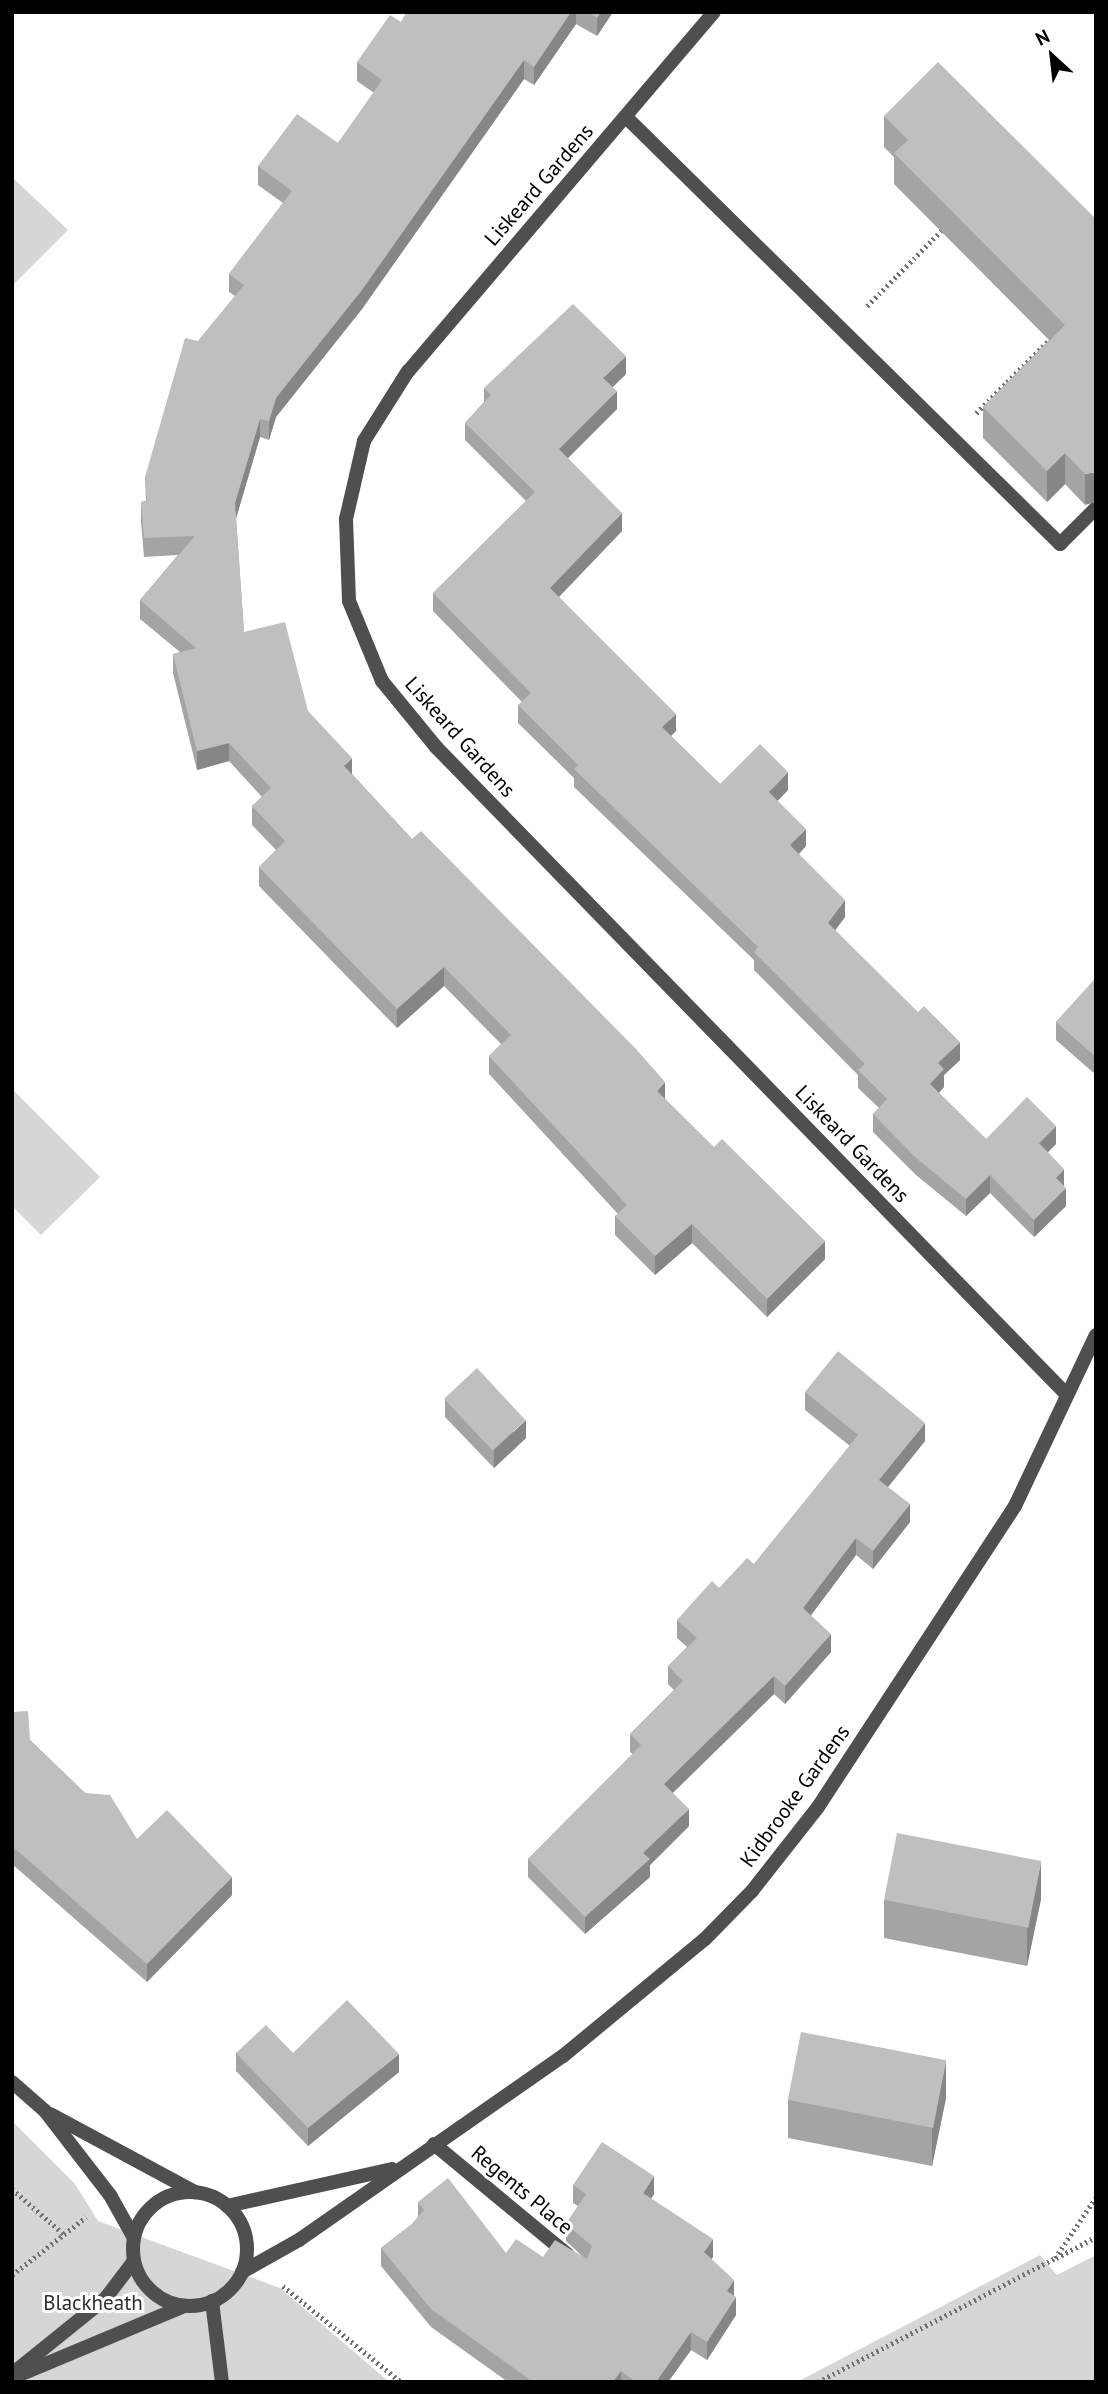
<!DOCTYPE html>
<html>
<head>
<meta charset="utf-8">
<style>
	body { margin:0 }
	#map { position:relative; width:1108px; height:2394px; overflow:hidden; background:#fff; font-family:"PT Sans",sans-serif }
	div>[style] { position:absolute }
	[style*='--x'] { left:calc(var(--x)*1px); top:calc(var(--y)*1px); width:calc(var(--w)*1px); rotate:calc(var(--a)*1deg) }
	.green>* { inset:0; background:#d6d6d6 }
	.path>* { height:4.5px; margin-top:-2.25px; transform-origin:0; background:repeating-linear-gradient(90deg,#717171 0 2px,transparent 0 5.5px) }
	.lane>* { height:14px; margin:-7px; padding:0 7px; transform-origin:7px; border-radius:7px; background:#4f4f4f }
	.street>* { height:14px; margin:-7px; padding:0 7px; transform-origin:7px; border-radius:7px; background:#4f4f4f }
	.street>.ring { margin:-7px; padding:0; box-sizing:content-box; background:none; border:14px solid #4f4f4f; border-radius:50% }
	.wall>* { inset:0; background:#a4a4a4 }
	.shaded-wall>* { inset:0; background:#868686 }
	.building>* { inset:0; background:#bfbfbf; transform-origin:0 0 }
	span { translate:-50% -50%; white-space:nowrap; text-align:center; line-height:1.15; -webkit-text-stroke:6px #fff; paint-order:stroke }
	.street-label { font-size:21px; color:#000 }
	.park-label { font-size:21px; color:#2d2d2d }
	.frame { position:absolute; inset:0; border:14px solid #000; pointer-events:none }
	.north { position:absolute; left:1017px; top:21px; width:70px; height:70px; -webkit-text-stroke:5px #fff; paint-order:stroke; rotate:333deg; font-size:19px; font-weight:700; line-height:28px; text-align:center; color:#000 }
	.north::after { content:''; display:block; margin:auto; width:24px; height:32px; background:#000; clip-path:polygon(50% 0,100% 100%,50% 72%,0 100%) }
</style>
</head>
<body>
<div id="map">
	<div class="green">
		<i style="clip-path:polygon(12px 177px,68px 230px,12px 286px)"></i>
		<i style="clip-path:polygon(12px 1089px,100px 1177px,41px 1235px,12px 1206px)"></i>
		<i style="clip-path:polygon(12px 2121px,75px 2184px,98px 2221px,280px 2288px,389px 2382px,12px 2382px)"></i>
		<i style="clip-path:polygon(1040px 2255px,1057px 2275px,1096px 2255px,1096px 2382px,797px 2382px)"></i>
	</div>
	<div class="path">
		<i style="--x:867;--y:306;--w:110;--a:-45.4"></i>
		<i style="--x:976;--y:413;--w:106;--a:-45"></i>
		<i style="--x:12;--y:2189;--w:70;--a:41"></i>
		<i style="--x:1056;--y:2258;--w:45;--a:-27.7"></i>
		<i style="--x:12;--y:2275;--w:94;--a:-38.1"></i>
		<i style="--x:283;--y:2286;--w:152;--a:39.1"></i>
		<i style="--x:818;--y:2382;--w:267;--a:-27.6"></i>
		<i style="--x:1055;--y:2258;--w:73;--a:-56.1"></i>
	</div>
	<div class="lane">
		<i style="--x:626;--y:117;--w:609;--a:44.53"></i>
		<i style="--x:1060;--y:544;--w:51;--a:-45"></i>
		<i style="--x:434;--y:2144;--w:174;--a:39.6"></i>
	</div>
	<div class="street">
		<i style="--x:714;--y:12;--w:472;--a:130.4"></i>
		<i style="--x:408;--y:371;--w:83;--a:122.2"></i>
		<i style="--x:364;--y:441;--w:80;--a:103"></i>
		<i style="--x:346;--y:519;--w:82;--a:87.9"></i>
		<i style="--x:349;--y:601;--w:87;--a:67.6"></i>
		<i style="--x:382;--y:681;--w:85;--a:50.7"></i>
		<i style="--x:436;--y:747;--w:904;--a:45.76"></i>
		<i style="--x:12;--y:2082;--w:44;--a:41.3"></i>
		<i style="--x:45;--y:2111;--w:106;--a:52.3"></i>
		<i style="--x:110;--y:2195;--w:49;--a:60.8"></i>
		<i style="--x:50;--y:2114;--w:165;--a:28.3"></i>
		<i class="ring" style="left:133px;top:2192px;width:100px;height:100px"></i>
		<i style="--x:227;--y:2206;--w:169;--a:-12.6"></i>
		<i style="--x:242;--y:2272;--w:65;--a:-29.3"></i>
		<i style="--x:299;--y:2240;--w:322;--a:-34.9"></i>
		<i style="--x:563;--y:2056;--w:184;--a:-39.5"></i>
		<i style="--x:705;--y:1939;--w:67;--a:-45.6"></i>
		<i style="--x:752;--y:1891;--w:107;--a:-51.8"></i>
		<i style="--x:818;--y:1807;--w:360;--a:-56.8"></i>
		<i style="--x:1015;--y:1506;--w:189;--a:-64.7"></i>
		<i style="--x:212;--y:2301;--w:82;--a:83"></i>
		<i style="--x:12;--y:2374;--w:119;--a:-38.9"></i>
		<i style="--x:105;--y:2299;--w:48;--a:-52.7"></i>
		<i style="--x:12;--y:2378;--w:186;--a:-22.7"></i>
	</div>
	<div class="wall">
		<i style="clip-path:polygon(407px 12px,613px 12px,597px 36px,576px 24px,534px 85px,524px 79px,362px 309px,276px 417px,269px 440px,260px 437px,236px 518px,244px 632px,308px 711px,352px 774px,412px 839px,665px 1099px,825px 1259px,767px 1317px,692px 1243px,655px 1275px,615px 1235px,615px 1216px,618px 1214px,489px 1074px,489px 1056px,501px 1044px,444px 986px,397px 1028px,259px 886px,259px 867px,276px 850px,252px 825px,252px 806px,262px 797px,229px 761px,197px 770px,173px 673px,173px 654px,180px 652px,140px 619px,140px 600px,178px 555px,144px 557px,141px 521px,141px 502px,146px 501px,145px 477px,198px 341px,235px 296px,229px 292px,229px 274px,283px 203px,258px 185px,258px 166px,338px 143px,374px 93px,357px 81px,357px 62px,401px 22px)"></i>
		<i style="clip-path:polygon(884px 116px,1096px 219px,1085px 505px,1065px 484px,1047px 502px,983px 438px,983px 407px,1049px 340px,894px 184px,894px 157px,884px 147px)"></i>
		<i style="clip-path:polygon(626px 374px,613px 387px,617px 409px,568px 458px,622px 531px,559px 597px,676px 731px,671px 736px,720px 784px,788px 790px,777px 801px,806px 846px,799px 854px,845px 917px,835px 930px,960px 1060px,944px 1075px,944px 1087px,939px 1093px,986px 1139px,1056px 1144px,1048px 1152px,1064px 1186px,1066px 1206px,1034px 1237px,990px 1193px,966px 1216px,916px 1175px,873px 1132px,873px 1114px,879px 1108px,858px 1088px,858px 1075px,754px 970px,754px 960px,574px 787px,574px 778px,518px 723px,518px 705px,522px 702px,433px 611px,433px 593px,526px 501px,465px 440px,465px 423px,484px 402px,484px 388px)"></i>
		<i style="clip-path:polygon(1096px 978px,1096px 1075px,1056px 1040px,1056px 1022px)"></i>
		<i style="clip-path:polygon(805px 1392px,925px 1441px,888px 1487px,910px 1522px,873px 1569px,856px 1555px,811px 1615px,831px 1652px,785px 1704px,774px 1694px,673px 1793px,689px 1826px,650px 1865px,650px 1877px,585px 1934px,528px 1877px,528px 1859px,633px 1754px,630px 1752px,630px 1734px,674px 1690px,668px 1684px,668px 1666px,687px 1647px,677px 1638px,677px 1620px,754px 1564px,850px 1446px,805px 1410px)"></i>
		<i style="clip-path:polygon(445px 1399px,526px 1438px,494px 1468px,445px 1417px)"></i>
		<i style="clip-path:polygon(12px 1712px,30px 1740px,85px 1793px,137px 1839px,232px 1895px,147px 1982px,12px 1864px)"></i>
		<i style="clip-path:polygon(1041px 1899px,1027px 1966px,884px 1938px,884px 1900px)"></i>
		<i style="clip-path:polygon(236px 2053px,293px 2053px,399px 2072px,308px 2146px,236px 2071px)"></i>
		<i style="clip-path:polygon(946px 2098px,932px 2166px,788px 2138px,788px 2100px)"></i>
		<i style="clip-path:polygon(573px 2185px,654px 2194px,651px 2199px,713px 2257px,711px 2259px,734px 2296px,736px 2315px,707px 2360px,691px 2350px,668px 2382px,508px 2382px,431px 2327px,381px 2266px,381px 2248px,412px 2224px,418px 2217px,418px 2202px,506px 2253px,543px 2257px,583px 2257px,566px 2241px,566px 2224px,578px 2206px,573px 2203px)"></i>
	</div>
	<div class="shaded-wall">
		<i style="clip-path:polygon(571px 12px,576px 12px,576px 24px,534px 85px,534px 67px)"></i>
		<i style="clip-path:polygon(601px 12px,613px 12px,597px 36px,597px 18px)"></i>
		<i style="clip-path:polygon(524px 60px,524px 79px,362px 309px,276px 417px,269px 440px,269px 421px,276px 398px)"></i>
		<i style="clip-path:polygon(626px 356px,626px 374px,603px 396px,603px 378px)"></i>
		<i style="clip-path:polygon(617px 391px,617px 409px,559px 467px,559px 449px)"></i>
		<i style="clip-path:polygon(260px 419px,260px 437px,235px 522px,235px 503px)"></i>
		<i style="clip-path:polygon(1065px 453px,1065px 484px,1047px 502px,1047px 471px)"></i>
		<i style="clip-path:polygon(1096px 472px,1096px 502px,1085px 505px,1085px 474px)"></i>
		<i style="clip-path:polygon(622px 513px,622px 531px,550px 606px,550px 588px)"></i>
		<i style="clip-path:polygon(676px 714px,676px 731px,662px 744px,662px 727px)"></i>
		<i style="clip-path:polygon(229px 743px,229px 761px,197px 770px,197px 751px)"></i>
		<i style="clip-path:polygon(352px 758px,352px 777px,344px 766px)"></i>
		<i style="clip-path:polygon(788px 772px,788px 790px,769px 810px,769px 792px)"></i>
		<i style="clip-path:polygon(806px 829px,806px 846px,790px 863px,790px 845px)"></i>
		<i style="clip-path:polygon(845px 900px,845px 917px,828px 940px,828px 923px)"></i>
		<i style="clip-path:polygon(444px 967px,444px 986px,397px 1028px,397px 1009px)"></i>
		<i style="clip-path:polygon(960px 1042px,960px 1060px,944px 1075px,944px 1087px,930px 1102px,930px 1084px,938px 1063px)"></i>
		<i style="clip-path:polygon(665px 1082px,665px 1101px,657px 1091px)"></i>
		<i style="clip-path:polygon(1056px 1126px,1056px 1144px,1039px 1161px,1039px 1143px)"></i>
		<i style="clip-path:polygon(1064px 1169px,1064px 1186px,1056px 1178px)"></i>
		<i style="clip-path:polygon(990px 1175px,990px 1193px,966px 1216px,966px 1199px)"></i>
		<i style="clip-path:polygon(1066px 1188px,1066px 1206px,1034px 1237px,1034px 1220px)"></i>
		<i style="clip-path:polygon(692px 1224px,692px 1243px,655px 1275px,655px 1256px)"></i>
		<i style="clip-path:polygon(825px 1241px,825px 1259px,767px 1317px,767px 1299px)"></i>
		<i style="clip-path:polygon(526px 1420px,526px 1438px,494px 1468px,494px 1450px)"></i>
		<i style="clip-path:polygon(925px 1423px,925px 1441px,879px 1498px,879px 1480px)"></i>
		<i style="clip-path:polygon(910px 1504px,910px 1522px,873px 1569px,873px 1551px)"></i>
		<i style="clip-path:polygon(856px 1538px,856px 1555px,803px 1626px,803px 1608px)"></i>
		<i style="clip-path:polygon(831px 1634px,831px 1652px,785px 1704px,785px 1686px)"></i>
		<i style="clip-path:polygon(774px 1676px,774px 1694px,664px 1801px,664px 1784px)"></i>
		<i style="clip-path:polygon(689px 1809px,689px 1826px,650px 1865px,650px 1877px,585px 1934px,585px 1917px,643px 1853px)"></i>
		<i style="clip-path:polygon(1041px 1862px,1041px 1899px,1027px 1966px,1027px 1928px)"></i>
		<i style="clip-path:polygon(232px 1877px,232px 1895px,147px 1982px,147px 1964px)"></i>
		<i style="clip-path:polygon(399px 2054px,399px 2072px,308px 2146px,308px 2128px)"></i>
		<i style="clip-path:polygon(946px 2060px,946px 2098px,932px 2166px,932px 2128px)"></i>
		<i style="clip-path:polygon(654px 2176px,654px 2194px,643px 2211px,643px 2193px)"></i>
		<i style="clip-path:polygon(713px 2239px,713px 2257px,704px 2269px,704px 2252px)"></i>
		<i style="clip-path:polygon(734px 2280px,734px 2298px,727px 2291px)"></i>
		<i style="clip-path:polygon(736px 2297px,736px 2315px,707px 2360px,707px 2342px)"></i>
		<i style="clip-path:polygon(691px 2332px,691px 2350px,668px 2382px,656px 2382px)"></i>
		<i style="clip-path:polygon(621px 2371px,621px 2382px,613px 2382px)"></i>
	</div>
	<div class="building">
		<i style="clip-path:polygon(407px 12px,571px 12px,534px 67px,524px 60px,362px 290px,276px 398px,269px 421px,260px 419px,235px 503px,244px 632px,285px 622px,308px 711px,352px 758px,344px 766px,412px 839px,421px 831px,636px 1049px,665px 1082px,657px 1091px,714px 1147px,722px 1139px,825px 1241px,767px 1299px,692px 1224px,655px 1256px,615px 1216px,627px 1205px,489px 1056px,511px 1035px,444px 967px,397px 1009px,259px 867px,285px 841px,252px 806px,271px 788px,229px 743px,197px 751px,173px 654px,196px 648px,140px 600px,195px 536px,144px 538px,141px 502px,147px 501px,145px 477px,185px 338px,198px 341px,244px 285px,229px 274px,292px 191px,258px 166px,297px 114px,338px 143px,382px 80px,357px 62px,390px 15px,401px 22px)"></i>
		<i style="clip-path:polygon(588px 12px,601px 12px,597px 18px)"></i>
		<i style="clip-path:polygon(938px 62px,1096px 219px,1096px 472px,1085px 474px,1065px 453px,1047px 471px,983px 407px,1065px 325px,894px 153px,908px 140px,884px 116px)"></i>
		<i style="clip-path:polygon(573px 304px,626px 356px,603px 378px,617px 391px,559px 449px,622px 513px,550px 588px,676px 714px,662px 727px,720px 784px,760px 744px,788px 772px,769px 792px,806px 829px,790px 845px,845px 900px,828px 923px,918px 1012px,924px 1006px,960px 1042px,938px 1063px,944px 1069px,930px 1084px,986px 1139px,1027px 1097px,1056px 1126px,1039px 1143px,1064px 1169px,1056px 1178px,1066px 1188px,1034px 1220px,990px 1175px,966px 1199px,916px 1158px,873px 1114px,887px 1099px,858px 1070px,865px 1064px,754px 952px,758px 947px,574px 769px,578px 765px,518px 705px,531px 693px,433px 593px,535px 492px,465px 423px,491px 395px,484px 388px)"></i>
		<i style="clip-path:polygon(1096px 978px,1096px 1057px,1056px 1022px)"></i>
		<i style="clip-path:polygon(838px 1351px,925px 1423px,879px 1480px,910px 1504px,873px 1551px,856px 1538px,803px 1608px,831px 1634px,785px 1686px,774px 1676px,664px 1784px,689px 1809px,643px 1853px,650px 1859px,585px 1917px,528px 1859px,641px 1745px,630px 1734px,683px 1681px,668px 1666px,697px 1638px,677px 1620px,712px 1581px,719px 1588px,747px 1558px,754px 1564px,858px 1435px,805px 1392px)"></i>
		<i style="left:477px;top:1368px;width:71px;height:45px;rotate:47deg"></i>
		<i style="clip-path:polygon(28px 1711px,30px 1740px,85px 1793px,110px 1795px,137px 1839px,167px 1810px,232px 1877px,147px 1964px,12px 1846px,12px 1712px)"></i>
		<i style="left:897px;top:1833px;width:147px;height:68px;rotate:11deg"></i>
		<i style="clip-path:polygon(347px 2000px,399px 2054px,308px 2128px,236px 2053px,266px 2025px,293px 2053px)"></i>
		<i style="left:801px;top:2032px;width:148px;height:69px;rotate:11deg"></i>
		<i style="clip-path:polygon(602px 2142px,654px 2176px,643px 2193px,713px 2239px,704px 2252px,734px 2280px,727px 2291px,736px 2297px,707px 2342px,691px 2332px,656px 2382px,636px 2382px,621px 2371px,613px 2382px,533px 2382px,431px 2309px,381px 2248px,412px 2224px,424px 2210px,418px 2202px,448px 2178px,506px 2253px,516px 2239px,543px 2257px,555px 2240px,587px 2259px,592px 2246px,566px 2224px,586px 2194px,573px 2185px)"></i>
	</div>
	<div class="street-label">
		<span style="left:539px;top:185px;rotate:-49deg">Liskeard Gardens</span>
		<span style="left:460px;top:737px;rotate:48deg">Liskeard Gardens</span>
		<span style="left:852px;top:1144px;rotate:46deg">Liskeard Gardens</span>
		<span style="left:795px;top:1796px;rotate:-54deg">Kidbrooke Gardens</span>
		<span style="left:522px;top:2190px;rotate:40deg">Regents Place</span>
	</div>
	<div class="park-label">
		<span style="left:93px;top:2303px">Blackheath</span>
	</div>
	<div class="frame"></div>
	<div class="north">N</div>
</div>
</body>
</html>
